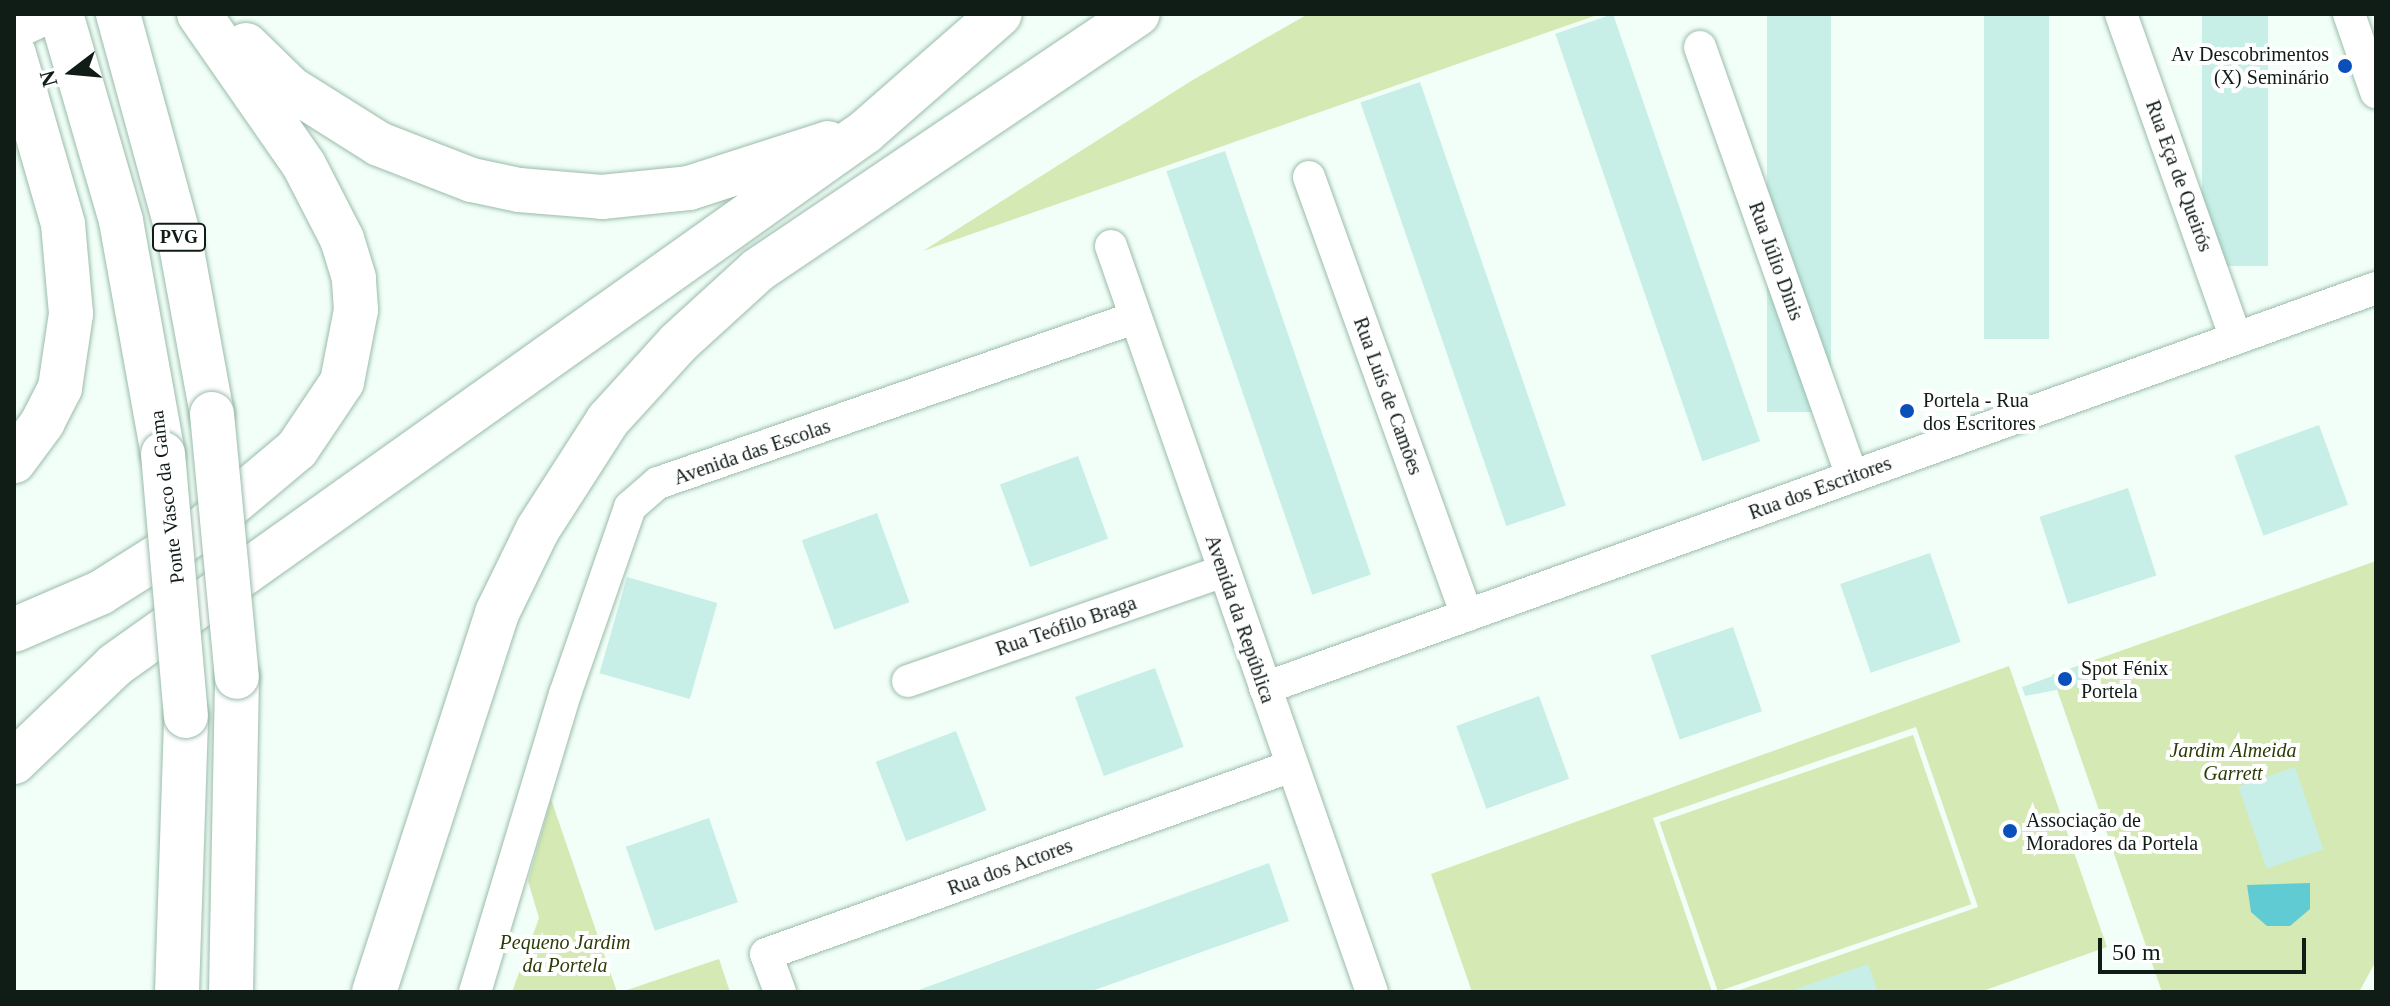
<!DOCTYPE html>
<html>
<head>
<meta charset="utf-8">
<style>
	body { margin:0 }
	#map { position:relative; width:2390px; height:1006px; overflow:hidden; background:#f1fff8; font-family:"Times New Roman",serif }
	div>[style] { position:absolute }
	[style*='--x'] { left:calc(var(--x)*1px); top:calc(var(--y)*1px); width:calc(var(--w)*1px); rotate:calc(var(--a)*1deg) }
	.green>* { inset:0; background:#d4e9b3; transform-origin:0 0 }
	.water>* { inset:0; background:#60cbd3 }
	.building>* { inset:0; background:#c7efe7; transform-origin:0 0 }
	.roads { filter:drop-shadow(0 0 2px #9bbcab) drop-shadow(0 0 2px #9bbcab) }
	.minor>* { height:32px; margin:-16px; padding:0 16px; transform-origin:16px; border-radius:16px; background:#fff }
	.highway>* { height:44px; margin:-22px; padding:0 22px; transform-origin:22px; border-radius:22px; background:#fff }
	.bridges { filter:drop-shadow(0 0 2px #9bbcab) drop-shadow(0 0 2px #9bbcab) }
	.highway-bridge>* { height:44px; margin:-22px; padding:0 22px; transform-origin:22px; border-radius:22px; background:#fff }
	.dots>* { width:22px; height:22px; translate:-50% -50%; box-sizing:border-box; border:4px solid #fff; border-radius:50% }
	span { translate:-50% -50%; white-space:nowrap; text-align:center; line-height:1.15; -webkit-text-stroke:8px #fff; paint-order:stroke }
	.shield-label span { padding:2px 6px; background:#fff; border:2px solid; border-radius:6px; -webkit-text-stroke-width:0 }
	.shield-label { font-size:18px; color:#101c16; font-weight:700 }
	.poi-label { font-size:20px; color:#101c16 }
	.right { translate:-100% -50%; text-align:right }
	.left { translate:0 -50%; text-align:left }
	.street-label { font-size:20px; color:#101c16 }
	.park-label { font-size:20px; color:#2c3c06; font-style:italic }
	.frame { position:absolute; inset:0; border:16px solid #101c16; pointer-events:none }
	.north { position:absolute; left:32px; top:32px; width:80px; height:80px; -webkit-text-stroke:6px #fff; paint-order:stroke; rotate:254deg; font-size:22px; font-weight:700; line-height:32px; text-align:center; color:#101c16 }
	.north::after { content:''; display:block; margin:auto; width:28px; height:36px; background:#101c16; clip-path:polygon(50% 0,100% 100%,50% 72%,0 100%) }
	.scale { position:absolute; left:2098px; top:938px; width:208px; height:36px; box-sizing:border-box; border:4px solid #101c16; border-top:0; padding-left:10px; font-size:24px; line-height:28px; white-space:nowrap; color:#101c16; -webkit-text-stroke:6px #fff; paint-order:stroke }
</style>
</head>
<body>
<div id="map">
	<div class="green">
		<i style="clip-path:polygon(1308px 14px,1600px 14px,923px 251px,1191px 81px)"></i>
		<i style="clip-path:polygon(2376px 561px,2376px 961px,2359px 992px,2162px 992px,2052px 675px)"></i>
		<i style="clip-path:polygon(2009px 666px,2107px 947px,1980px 992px,1734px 992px,1978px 907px,1916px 727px,1653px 818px,1712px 992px,1472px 992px,1431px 874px)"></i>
		<i style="left:1913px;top:735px;width:179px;height:268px;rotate:71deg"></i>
		<i style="clip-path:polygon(551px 799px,617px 992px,512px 992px,539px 918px,528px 881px)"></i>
		<i style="clip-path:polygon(719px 959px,730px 992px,621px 992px)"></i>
	</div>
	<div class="water">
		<i style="clip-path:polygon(2310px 883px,2310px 909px,2290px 926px,2267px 926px,2251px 912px,2247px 885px)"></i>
	</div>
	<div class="building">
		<i style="left:1613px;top:14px;width:452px;height:61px;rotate:71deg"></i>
		<i style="left:1767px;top:14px;width:64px;height:398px"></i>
		<i style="left:1984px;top:14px;width:65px;height:325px"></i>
		<i style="left:2202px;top:14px;width:66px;height:252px"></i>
		<i style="left:1420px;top:82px;width:448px;height:63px;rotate:71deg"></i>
		<i style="left:1225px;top:151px;width:448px;height:62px;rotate:71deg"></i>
		<i style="left:2319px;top:425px;width:85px;height:90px;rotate:70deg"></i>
		<i style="left:1078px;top:456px;width:88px;height:83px;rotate:70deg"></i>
		<i style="left:2128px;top:488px;width:92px;height:93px;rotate:72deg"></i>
		<i style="left:877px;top:513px;width:95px;height:80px;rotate:70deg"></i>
		<i style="left:1930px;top:553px;width:94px;height:95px;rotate:71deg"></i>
		<i style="left:627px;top:577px;width:94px;height:100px;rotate:16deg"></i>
		<i style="left:1733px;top:627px;width:89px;height:87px;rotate:71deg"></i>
		<i style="clip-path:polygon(2091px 662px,2098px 682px,2025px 696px,2022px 687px)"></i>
		<i style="left:1155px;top:668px;width:84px;height:85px;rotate:70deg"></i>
		<i style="left:1539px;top:696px;width:88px;height:88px;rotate:70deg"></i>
		<i style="left:956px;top:731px;width:85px;height:86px;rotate:69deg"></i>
		<i style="left:2295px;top:767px;width:87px;height:60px;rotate:71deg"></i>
		<i style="left:709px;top:818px;width:89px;height:88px;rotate:71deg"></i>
		<i style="clip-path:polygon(1269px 863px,1289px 921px,1089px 992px,913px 992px)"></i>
		<i style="clip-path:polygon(1868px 964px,1878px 992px,1797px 992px,1796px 989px)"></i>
	</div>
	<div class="roads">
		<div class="minor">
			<i style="--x:2121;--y:14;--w:344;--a:70.5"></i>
			<i style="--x:2349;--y:14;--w:83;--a:70.9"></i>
			<i style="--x:1700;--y:47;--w:455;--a:70.5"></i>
			<i style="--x:1309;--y:177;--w:466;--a:70.2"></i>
			<i style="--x:1111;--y:246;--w:790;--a:70.72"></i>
			<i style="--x:908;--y:681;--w:334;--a:-19.2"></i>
			<i style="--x:1265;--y:688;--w:1181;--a:-19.8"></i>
			<i style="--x:475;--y:992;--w:311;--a:-73.2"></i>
			<i style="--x:565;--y:694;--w:198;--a:-70.8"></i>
			<i style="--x:630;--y:507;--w:37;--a:-41"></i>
			<i style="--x:658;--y:483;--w:504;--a:-19.12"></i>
			<i style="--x:780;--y:992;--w:40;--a:-110.2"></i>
			<i style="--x:766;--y:954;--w:559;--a:-19.67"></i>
		</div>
		<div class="highway">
			<i style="--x:61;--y:14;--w:216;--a:73.8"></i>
			<i style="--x:121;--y:221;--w:237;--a:79.8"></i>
			<i style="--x:118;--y:14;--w:234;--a:74.7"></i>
			<i style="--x:180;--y:240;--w:177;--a:79.6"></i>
			<i style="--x:14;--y:27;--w:31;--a:-25"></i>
			<i style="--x:246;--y:45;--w:62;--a:44.3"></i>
			<i style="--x:290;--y:88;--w:105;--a:32.2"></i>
			<i style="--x:379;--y:144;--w:100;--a:21.2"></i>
			<i style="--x:472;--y:180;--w:48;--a:12"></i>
			<i style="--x:519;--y:190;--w:83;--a:4.8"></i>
			<i style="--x:602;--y:197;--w:87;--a:-5.9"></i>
			<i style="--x:689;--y:188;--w:146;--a:-17.9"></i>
			<i style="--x:14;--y:54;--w:177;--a:73.9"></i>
			<i style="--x:63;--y:224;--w:90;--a:84.9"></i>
			<i style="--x:71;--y:314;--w:75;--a:98.5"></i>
			<i style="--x:60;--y:388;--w:38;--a:117"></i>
			<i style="--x:43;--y:422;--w:49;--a:126.6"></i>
			<i style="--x:14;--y:630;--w:94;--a:-23.3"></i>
			<i style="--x:100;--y:593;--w:122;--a:-32.3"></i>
			<i style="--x:203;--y:528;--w:123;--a:-40"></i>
			<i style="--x:297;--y:449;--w:81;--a:-56.1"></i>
			<i style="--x:342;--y:382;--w:73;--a:-79"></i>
			<i style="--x:356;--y:310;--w:32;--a:-94"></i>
			<i style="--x:354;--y:278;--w:41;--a:-107.1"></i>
			<i style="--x:342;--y:239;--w:83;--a:-117.2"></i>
			<i style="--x:304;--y:165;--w:184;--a:-124.8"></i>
			<i style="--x:14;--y:762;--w:140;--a:-43.8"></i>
			<i style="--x:115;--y:665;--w:920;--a:-35.4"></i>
			<i style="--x:865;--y:132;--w:179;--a:-41.2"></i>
			<i style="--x:177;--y:992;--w:276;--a:-88.1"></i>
			<i style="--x:231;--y:992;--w:315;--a:-88.9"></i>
			<i style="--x:374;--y:992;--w:398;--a:-72"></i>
			<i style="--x:497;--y:613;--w:93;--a:-64"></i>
			<i style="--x:538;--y:529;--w:130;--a:-57.3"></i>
			<i style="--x:608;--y:420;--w:104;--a:-47.7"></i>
			<i style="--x:678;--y:343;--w:108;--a:-42.4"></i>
			<i style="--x:758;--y:270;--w:458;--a:-34"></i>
		</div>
	</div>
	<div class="bridges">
		<div class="highway-bridge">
			<i style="--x:212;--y:414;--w:264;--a:84.6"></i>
			<i style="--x:163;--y:454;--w:263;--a:85"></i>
		</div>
	</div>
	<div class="dots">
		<i style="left:2345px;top:66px;background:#0950bb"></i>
		<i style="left:1907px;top:411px;background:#0950bb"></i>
		<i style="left:2065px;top:679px;background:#0950bb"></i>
		<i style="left:2010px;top:831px;background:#0950bb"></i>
	</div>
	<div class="shield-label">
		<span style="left:179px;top:237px">PVG</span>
	</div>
	<div class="poi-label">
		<span class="right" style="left:2329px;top:66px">Av Descobrimentos<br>(X) Seminário</span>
		<span class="left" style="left:1923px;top:412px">Portela - Rua<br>dos Escritores</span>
		<span class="left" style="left:2081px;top:680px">Spot Fénix<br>Portela</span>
		<span class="left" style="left:2026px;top:832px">Associação de<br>Moradores da Portela</span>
	</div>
	<div class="street-label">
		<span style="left:2179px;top:176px;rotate:70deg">Rua Eça de Queirós</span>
		<span style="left:1776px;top:261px;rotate:70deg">Rua Júlio Dinis</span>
		<span style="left:1388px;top:396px;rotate:70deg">Rua Luís de Camões</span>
		<span style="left:752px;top:452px;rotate:-19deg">Avenida das Escolas</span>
		<span style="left:1820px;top:488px;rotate:-20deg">Rua dos Escritores</span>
		<span style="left:167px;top:497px;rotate:-97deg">Ponte Vasco da Gama</span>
		<span style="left:1240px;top:619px;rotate:71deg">Avenida da República</span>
		<span style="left:1066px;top:626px;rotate:-19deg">Rua Teófilo Braga</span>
		<span style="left:1010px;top:867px;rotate:-20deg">Rua dos Actores</span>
	</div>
	<div class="park-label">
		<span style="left:2233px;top:762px">Jardim Almeida<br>Garrett</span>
		<span style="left:565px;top:954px">Pequeno Jardim<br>da Portela</span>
	</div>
	<div class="frame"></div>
	<div class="north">N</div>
	<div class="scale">50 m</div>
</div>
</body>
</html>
